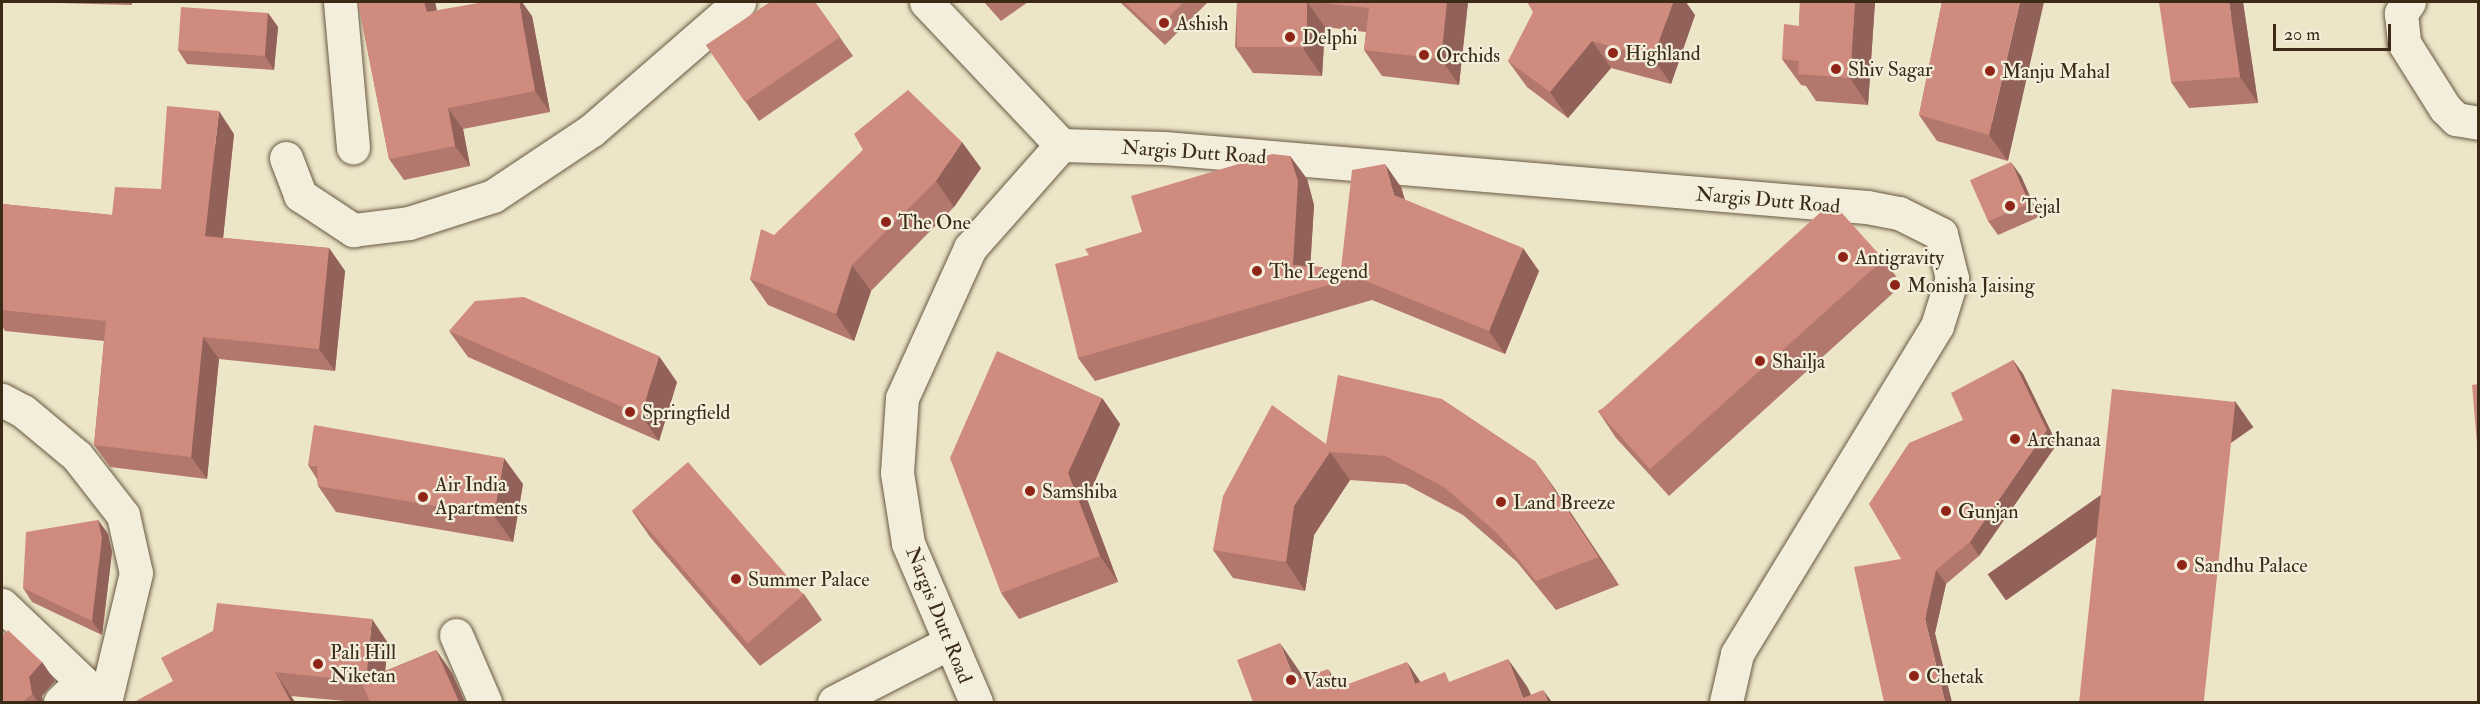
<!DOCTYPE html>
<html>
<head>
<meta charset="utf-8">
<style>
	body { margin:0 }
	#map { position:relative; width:2480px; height:704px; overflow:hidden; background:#ede5c8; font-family:"IM FELL Double Pica",serif }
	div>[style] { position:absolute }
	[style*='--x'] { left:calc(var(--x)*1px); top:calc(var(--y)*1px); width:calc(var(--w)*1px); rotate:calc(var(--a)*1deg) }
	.roads { filter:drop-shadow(0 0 2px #685942) drop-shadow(0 0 2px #685942) }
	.minor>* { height:33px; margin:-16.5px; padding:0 16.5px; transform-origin:16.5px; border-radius:16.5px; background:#f3eedb }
	.wall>* { inset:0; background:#b3786d }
	.shaded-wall>* { inset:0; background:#926159; transform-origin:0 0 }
	.building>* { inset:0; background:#d08b7f; transform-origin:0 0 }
	.dots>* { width:16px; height:16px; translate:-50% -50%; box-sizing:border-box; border:3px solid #f3eedb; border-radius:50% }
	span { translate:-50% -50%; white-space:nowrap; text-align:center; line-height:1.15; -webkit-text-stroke:4.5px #f3eedb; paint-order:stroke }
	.poi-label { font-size:20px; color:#3b2a16 }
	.left { translate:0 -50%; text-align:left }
	.street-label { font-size:20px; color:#3b2a16 }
	.frame { position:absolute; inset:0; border:3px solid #3b2a16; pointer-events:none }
	.scale { position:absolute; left:2273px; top:24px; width:118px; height:27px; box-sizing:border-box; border:3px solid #3b2a16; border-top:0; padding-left:8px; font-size:18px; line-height:21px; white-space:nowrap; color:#3b2a16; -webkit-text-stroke:4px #f3eedb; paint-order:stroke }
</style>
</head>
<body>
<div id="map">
	<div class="roads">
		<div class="minor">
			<i style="--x:340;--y:2;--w:146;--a:84.9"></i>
			<i style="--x:926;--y:2;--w:197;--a:46.6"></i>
			<i style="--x:1061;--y:145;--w:103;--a:1.7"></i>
			<i style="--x:1164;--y:148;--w:705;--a:4.8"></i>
			<i style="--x:1867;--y:207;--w:33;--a:11"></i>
			<i style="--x:1899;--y:213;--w:47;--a:26.6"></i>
			<i style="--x:1941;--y:234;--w:45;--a:76"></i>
			<i style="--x:1952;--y:278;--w:50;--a:107.4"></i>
			<i style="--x:1937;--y:326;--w:384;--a:121.4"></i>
			<i style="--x:1737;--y:654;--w:49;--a:102.9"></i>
			<i style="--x:2409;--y:2;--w:14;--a:126"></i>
			<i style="--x:2401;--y:13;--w:30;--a:84"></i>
			<i style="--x:2404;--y:43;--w:77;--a:57.8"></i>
			<i style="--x:2445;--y:108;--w:16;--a:45"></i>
			<i style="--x:2456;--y:119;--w:22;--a:10"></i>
			<i style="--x:286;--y:158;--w:40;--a:69"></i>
			<i style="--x:300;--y:195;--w:64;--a:33.4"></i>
			<i style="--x:353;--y:230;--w:56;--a:-7.1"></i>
			<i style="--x:409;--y:223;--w:88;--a:-17.8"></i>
			<i style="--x:493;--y:196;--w:119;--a:-33.7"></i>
			<i style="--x:592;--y:130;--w:195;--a:-41"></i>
			<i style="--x:2;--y:400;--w:24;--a:28"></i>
			<i style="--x:23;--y:411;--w:70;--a:39.8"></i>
			<i style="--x:77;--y:456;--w:75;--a:52.1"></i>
			<i style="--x:123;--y:515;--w:59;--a:77.4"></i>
			<i style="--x:136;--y:573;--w:133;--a:103.5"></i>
			<i style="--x:2;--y:605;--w:141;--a:43.6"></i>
			<i style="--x:456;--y:635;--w:73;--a:66.6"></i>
			<i style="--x:60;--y:702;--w:30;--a:-44"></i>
			<i style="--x:834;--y:702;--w:129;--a:-27.2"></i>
			<i style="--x:976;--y:702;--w:173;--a:-113.2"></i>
			<i style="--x:908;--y:543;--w:71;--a:-98.9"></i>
			<i style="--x:897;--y:473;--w:75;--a:-86.2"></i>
			<i style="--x:902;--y:398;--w:165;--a:-65.6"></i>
			<i style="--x:970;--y:248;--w:137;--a:-48.5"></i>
		</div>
	</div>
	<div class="wall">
		<i style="clip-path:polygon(21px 2px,132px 2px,132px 5px,22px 2px)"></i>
		<i style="clip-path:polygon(358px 2px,435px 2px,437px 10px,532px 16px,550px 112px,463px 129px,470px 166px,404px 180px,389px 159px)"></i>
		<i style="clip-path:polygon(815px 2px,853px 56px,759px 121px,706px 45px)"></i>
		<i style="clip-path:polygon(984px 2px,1028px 2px,1001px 21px)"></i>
		<i style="clip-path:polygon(1120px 2px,1208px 2px,1165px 45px)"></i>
		<i style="clip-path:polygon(1237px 2px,1468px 2px,1459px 85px,1382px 76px,1364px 50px,1366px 32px,1325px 27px,1322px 76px,1253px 73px,1235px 47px)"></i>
		<i style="clip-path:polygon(1800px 2px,1875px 2px,1868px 105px,1816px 101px,1806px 86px,1801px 85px,1782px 59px,1799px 26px)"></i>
		<i style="clip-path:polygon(1942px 2px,2008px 161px,1937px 141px,1919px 115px)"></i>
		<i style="clip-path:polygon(2243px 2px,2258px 103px,2189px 108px,2171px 82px)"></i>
		<i style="clip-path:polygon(268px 13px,278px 27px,274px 70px,187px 64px,178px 50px)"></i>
		<i style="clip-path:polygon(1695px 15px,1671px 84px,1611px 68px,1568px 118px,1527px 87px,1508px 61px)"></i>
		<i style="clip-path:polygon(234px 134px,223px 238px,329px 248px,345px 271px,335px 371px,219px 359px,207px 479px,110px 467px,94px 445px,104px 341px,5px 331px,2px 326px,2px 204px,112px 215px,161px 189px)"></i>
		<i style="clip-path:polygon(863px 150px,981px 168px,954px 207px,871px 291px,854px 341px,768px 305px,750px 279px)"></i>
		<i style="clip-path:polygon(1290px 156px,1307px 179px,1314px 205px,1310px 266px,1341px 269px,1401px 187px,1405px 200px,1539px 271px,1505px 354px,1372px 300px,1095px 381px,1078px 358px,1089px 255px,1142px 232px)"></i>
		<i style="clip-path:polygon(2021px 176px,2039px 217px,1998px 235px,1988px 221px)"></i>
		<i style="clip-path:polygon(1884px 259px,1902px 285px,1669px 496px,1616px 438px,1598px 411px)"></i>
		<i style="clip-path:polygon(449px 331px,677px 382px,659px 441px,468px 357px)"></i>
		<i style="clip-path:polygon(2013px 360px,2023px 374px,2057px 444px,1979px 556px,1946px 584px,1935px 633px,1901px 559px)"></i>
		<i style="clip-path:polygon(1102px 398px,1120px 424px,1087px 499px,1118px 582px,1019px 619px,1001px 593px)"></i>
		<i style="clip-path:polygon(1326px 444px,1535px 461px,1619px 585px,1556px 610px,1517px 562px,1463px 515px,1405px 484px,1350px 480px,1314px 535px,1305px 591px,1233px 578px,1213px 550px)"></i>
		<i style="clip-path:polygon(308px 465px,523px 484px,513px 542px,336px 512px,318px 486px,317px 479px)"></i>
		<i style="clip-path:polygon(632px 511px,804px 594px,822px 620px,760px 666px,650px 537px)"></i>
		<i style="clip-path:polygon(98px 520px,108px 534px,112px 552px,102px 635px,32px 602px,23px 588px)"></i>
		<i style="clip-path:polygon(388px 643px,385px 671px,436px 650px,452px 673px,465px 702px,356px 702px,291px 696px,295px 702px,134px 702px)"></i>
		<i style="clip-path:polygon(42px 662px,55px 681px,42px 696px,43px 702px,2px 702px)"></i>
	</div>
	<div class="shaded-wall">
		<i style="clip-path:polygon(424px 2px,435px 2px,441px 33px,427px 12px)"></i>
		<i style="clip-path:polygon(519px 2px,522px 2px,532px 16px,550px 112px,535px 91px)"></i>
		<i style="clip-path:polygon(1307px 2px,1325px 27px,1322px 76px,1304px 50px)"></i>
		<i style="clip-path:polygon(1447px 2px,1468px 2px,1459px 85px,1441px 59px)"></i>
		<i style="clip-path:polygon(1673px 2px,1686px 2px,1695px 15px,1671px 84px,1653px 58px)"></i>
		<i style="clip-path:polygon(1855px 2px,1875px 2px,1868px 105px,1850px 78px)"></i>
		<i style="clip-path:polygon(2020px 2px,2044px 2px,2008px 161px,1989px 135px)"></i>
		<i style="clip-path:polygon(2229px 2px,2243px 2px,2258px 103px,2240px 77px)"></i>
		<i style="clip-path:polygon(268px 13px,278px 27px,274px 70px,265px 56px)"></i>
		<i style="clip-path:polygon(1592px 41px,1611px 68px,1568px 118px,1550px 92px)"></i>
		<i style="clip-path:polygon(448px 108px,463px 129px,470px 166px,455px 146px)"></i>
		<i style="clip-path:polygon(219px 111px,234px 134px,221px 258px,205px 236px)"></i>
		<i style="clip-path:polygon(962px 142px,981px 168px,954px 207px,936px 181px)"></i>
		<i style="clip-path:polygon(1290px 156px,1307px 179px,1314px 205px,1309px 288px,1293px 265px)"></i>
		<i style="clip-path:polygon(2011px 162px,2021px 176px,2039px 217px,2029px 203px)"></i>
		<i style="clip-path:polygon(1385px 164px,1401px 187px,1410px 218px,1394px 195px)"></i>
		<i style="clip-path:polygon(329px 248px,345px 271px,335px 371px,319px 349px)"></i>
		<i style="clip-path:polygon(1523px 248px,1539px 271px,1505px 354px,1489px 331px)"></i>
		<i style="clip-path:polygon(852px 265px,871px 291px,854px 341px,836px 314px)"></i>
		<i style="clip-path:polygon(203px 337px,219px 359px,207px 479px,191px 457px)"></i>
		<i style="clip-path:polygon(659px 356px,677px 382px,659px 441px,641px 415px)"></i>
		<i style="clip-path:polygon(2013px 360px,2023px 374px,2057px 444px,1979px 556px,1970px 542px)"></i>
		<i style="clip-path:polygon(1102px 398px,1120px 424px,1087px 499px,1118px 582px,1100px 556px,1068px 473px)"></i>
		<i style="left:2235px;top:401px;width:32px;height:302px;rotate:55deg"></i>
		<i style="clip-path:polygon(1330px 452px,1350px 480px,1314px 535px,1305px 591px,1286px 562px,1294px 506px)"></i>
		<i style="clip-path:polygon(504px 458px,523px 484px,513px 542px,494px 516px)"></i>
		<i style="clip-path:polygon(1535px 461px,1555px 489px,1619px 585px,1599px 557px)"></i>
		<i style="clip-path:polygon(98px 520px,108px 534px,112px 552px,102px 635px,92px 621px)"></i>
		<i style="clip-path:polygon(1936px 570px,1946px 584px,1935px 633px,1952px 702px,1945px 702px,1925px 619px)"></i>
		<i style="clip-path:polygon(372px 619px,388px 643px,382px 702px,366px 680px)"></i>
		<i style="clip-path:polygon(1280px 643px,1300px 672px,1312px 702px,1295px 681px)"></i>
		<i style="clip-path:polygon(436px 650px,452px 673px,465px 702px,459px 702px)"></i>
		<i style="clip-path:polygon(1508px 659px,1528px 688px,1534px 702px,1523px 698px)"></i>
		<i style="clip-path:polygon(42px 662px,55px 681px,42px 696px,43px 702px,38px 702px,32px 694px,29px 677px)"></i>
		<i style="clip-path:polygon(1407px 662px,1426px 690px,1415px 684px)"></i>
		<i style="clip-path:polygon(1328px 669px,1347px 697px,1335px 689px)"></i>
		<i style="clip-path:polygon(275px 672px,295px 702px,291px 702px)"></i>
		<i style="clip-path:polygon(1543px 690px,1552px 702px,1548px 702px)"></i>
	</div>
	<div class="building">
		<i style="clip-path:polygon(358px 2px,424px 2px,427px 12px,484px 2px,519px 2px,535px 91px,448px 108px,455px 146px,389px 159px)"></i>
		<i style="clip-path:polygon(770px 2px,815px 2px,840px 37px,745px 102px,706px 45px)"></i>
		<i style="clip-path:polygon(1124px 2px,1184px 2px,1155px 31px)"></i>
		<i style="left:1237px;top:2px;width:70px;height:45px"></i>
		<i style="clip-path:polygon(1312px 2px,1447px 2px,1441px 59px,1364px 50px,1369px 8px)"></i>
		<i style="clip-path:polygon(1527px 2px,1673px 2px,1653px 58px,1592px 41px,1550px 92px,1508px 61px,1533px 12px)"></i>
		<i style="clip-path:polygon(1800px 2px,1855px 2px,1850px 78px,1798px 74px,1799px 61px,1782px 59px,1784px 24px,1799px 26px)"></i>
		<i style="clip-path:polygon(1942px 2px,2020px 2px,1989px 135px,1919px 115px)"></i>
		<i style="clip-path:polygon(2159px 2px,2229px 2px,2240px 77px,2171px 82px)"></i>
		<i style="left:181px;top:7px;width:87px;height:43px;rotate:4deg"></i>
		<i style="clip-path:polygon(908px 90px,962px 142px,936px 181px,852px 265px,836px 314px,750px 279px,761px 229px,774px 235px,863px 150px,854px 134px)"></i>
		<i style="clip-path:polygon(167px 106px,219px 111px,205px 236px,329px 248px,319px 349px,203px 337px,191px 457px,94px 445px,106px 321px,2px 310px,2px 204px,112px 215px,115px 187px,161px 189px)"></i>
		<i style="clip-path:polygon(1272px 154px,1290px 156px,1298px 181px,1293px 265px,1341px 269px,1352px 170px,1385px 164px,1394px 195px,1523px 248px,1489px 331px,1356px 277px,1078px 358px,1055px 264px,1089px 255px,1085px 249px,1142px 232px,1131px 196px)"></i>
		<i style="left:2011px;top:162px;width:45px;height:45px;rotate:66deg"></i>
		<i style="left:1832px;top:202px;width:77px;height:314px;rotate:48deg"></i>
		<i style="clip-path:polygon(524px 297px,659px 356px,641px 415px,449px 331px,475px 301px)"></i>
		<i style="clip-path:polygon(997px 351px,1102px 398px,1068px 473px,1100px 556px,1001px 593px,950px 458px)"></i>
		<i style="clip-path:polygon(2013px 360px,2047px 430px,1970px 542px,1936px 570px,1925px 619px,1945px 702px,1884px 702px,1854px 567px,1901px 559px,1869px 504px,1909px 443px,1963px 420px,1951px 393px)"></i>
		<i style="clip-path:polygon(1338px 375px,1442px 399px,1535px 461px,1599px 557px,1536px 581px,1498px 534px,1444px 487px,1385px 456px,1330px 452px,1294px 506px,1286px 562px,1213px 550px,1223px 496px,1272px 405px,1326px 444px)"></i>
		<i style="clip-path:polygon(2478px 384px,2478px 455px,2472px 385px)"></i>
		<i style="left:2112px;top:389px;width:124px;height:314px;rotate:6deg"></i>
		<i style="clip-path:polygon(314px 425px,504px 458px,494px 516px,318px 486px,317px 466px,308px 465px)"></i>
		<i style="left:688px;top:462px;width:176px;height:74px;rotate:49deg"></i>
		<i style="clip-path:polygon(98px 520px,102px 538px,92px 621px,23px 588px,26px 532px)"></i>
		<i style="clip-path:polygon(217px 603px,372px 619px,366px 680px,436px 650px,459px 702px,370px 702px,361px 681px,275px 672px,291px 702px,134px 702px,173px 681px,161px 658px,213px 631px)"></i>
		<i style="clip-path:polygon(8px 630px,42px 662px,29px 677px,32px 694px,23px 702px,2px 702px,2px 636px)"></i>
		<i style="clip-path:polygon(1280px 643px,1295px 681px,1328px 669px,1335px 689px,1407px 662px,1415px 684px,1445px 672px,1449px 682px,1508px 659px,1523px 698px,1543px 690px,1548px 702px,1253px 702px,1237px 660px)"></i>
	</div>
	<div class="dots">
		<i style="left:1164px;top:23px;background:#8f2418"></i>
		<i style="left:1290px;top:37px;background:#8f2418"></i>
		<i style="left:1613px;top:53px;background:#8f2418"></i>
		<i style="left:1424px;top:55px;background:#8f2418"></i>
		<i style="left:1836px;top:69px;background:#8f2418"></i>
		<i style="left:1990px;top:71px;background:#8f2418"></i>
		<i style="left:2010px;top:206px;background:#8f2418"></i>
		<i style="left:886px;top:222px;background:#8f2418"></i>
		<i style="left:1843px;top:257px;background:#8f2418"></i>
		<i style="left:1257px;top:271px;background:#8f2418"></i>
		<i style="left:1895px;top:285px;background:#8f2418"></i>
		<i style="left:1760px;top:361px;background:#8f2418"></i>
		<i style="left:630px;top:412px;background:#8f2418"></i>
		<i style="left:2015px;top:439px;background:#8f2418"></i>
		<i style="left:1030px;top:491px;background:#8f2418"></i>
		<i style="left:423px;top:497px;background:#8f2418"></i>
		<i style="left:1501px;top:502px;background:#8f2418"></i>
		<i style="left:1946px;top:511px;background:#8f2418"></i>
		<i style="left:2182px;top:565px;background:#8f2418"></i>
		<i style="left:736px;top:579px;background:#8f2418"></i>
		<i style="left:318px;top:664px;background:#8f2418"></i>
		<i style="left:1914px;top:676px;background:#8f2418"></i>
		<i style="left:1291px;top:680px;background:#8f2418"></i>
	</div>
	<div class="poi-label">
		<span class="left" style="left:1176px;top:23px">Ashish</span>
		<span class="left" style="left:1302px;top:37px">Delphi</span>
		<span class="left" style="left:1625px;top:53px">Highland</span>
		<span class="left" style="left:1436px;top:55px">Orchids</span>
		<span class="left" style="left:1848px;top:69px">Shiv Sagar</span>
		<span class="left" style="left:2002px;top:71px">Manju Mahal</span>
		<span class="left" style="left:2022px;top:206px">Tejal</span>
		<span class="left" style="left:898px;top:222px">The One</span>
		<span class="left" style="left:1855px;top:257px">Antigravity</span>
		<span class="left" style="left:1269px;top:271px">The Legend</span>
		<span class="left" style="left:1907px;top:285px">Monisha Jaising</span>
		<span class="left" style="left:1772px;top:361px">Shailja</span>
		<span class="left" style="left:642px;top:412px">Springfield</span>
		<span class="left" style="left:2027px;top:439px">Archanaa</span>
		<span class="left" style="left:435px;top:496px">Air India<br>Apartments</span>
		<span class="left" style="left:1042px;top:491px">Samshiba</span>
		<span class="left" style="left:1513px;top:502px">Land Breeze</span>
		<span class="left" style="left:1958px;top:511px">Gunjan</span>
		<span class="left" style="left:2194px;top:565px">Sandhu Palace</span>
		<span class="left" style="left:748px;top:579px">Summer Palace</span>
		<span class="left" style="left:330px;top:664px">Pali Hill<br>Niketan</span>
		<span class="left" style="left:1926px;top:676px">Chetak</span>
		<span class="left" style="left:1303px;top:680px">Vastu</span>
	</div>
	<div class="street-label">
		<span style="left:1194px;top:152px;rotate:4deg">Nargis Dutt Road</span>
		<span style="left:1768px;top:200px;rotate:5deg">Nargis Dutt Road</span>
		<span style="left:939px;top:615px;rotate:68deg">Nargis Dutt Road</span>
	</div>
	<div class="frame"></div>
	<div class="scale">20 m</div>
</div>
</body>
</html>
